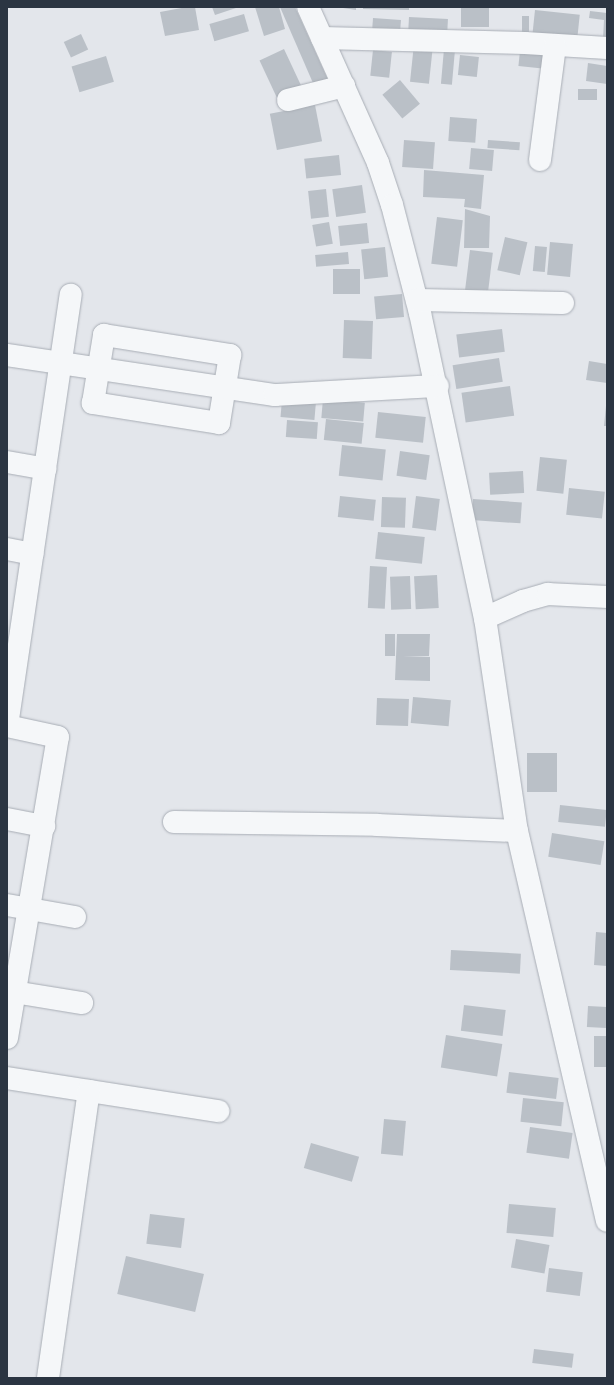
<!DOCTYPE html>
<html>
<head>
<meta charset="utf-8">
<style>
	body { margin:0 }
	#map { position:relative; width:614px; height:1385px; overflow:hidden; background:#e3e6eb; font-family:"Alegreya Sans",sans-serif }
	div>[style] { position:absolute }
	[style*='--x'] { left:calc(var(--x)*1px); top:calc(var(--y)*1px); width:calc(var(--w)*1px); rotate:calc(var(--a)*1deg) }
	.building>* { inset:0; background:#bac0c7; transform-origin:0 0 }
	.roads { filter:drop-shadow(0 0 1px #a8adb5) drop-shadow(0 0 1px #a8adb5) }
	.minor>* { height:22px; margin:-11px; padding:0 11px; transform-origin:11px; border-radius:11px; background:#f5f7f9 }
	span { translate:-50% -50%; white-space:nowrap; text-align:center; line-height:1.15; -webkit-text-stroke:3px #f2f5f8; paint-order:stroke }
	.frame { position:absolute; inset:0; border:8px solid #2b3542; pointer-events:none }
</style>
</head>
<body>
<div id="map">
	<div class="building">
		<i style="clip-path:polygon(187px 7px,195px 7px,199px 30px,165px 36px,160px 12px)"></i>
		<i style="clip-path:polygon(212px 7px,239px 7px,215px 15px)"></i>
		<i style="clip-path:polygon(255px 7px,279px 7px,285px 29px,264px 36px)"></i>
		<i style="clip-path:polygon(280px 7px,295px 7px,329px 82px,316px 90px)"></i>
		<i style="clip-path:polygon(343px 7px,356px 7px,356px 10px,343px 8px)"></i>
		<i style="clip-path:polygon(363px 7px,409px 7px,409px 10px,363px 9px)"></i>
		<i style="left:461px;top:7px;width:28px;height:20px"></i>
		<i style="left:535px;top:10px;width:45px;height:26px;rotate:6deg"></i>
		<i style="clip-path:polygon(590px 11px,607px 13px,607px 39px,603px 39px,604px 20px,589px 18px)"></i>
		<i style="left:244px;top:14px;width:18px;height:36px;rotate:74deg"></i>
		<i style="left:522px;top:16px;width:7px;height:22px"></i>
		<i style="left:409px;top:17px;width:39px;height:21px;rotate:3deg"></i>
		<i style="left:373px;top:18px;width:28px;height:18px;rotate:4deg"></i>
		<i style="left:81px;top:34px;width:17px;height:19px;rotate:65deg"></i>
		<i style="left:414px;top:44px;width:19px;height:38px;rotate:6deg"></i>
		<i style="left:284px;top:49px;width:47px;height:27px;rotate:65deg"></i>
		<i style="left:444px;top:49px;width:11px;height:35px;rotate:5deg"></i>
		<i style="left:373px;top:50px;width:19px;height:26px;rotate:6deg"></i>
		<i style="left:520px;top:51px;width:29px;height:15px;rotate:6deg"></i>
		<i style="left:460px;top:55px;width:19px;height:20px;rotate:6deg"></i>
		<i style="left:106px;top:56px;width:27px;height:36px;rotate:73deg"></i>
		<i style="clip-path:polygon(588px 63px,607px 66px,607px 84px,586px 81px)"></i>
		<i style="left:400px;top:80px;width:31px;height:23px;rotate:50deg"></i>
		<i style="left:578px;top:89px;width:19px;height:11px"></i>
		<i style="left:315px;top:105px;width:37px;height:46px;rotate:79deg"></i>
		<i style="left:450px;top:117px;width:27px;height:24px;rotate:4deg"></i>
		<i style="left:404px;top:140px;width:31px;height:27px;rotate:4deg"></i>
		<i style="left:488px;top:140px;width:32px;height:8px;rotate:4deg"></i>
		<i style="left:471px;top:148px;width:23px;height:21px;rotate:5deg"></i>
		<i style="left:339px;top:155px;width:20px;height:35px;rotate:84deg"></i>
		<i style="clip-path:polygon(424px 170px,484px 175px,481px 209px,464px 207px,465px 199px,423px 197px)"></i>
		<i style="left:362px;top:185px;width:28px;height:30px;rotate:82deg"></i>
		<i style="left:326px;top:189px;width:28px;height:18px;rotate:84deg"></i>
		<i style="clip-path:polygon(465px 209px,490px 216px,489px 248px,464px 248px)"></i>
		<i style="left:437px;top:217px;width:26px;height:47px;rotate:7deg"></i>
		<i style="left:329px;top:222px;width:22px;height:17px;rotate:80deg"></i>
		<i style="left:367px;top:223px;width:20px;height:29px;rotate:84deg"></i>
		<i style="left:505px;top:237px;width:23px;height:34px;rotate:13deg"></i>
		<i style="left:550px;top:242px;width:23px;height:33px;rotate:5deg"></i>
		<i style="left:535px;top:246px;width:12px;height:25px;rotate:5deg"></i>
		<i style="left:385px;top:247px;width:30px;height:24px;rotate:84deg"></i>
		<i style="left:470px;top:250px;width:23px;height:47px;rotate:7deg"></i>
		<i style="left:348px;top:252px;width:12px;height:33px;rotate:85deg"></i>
		<i style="left:333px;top:269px;width:27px;height:25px"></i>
		<i style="left:402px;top:294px;width:23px;height:28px;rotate:85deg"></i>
		<i style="left:344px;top:320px;width:29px;height:38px;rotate:2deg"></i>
		<i style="left:502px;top:329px;width:23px;height:46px;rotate:83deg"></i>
		<i style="left:499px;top:358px;width:24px;height:47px;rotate:81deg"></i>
		<i style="clip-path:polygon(589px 361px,607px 364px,607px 383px,586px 380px)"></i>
		<i style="left:510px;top:386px;width:30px;height:49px;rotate:82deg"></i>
		<i style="left:323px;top:399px;width:42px;height:19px;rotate:5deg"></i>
		<i style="left:282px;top:400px;width:34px;height:17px;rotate:5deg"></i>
		<i style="clip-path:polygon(606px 406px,607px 406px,607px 426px,604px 426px)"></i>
		<i style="left:378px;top:412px;width:48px;height:26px;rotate:6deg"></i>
		<i style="left:326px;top:419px;width:38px;height:21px;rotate:6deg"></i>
		<i style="left:287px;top:420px;width:31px;height:17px;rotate:4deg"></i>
		<i style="left:342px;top:445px;width:44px;height:31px;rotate:6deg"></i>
		<i style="left:400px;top:451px;width:30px;height:25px;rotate:8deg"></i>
		<i style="left:540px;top:457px;width:27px;height:34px;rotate:6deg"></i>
		<i style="left:523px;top:471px;width:22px;height:34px;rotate:87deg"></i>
		<i style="left:569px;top:488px;width:36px;height:27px;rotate:6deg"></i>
		<i style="left:340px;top:496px;width:36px;height:21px;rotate:6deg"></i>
		<i style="left:416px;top:496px;width:24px;height:32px;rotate:7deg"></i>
		<i style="left:382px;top:497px;width:24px;height:30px;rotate:2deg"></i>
		<i style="left:473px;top:499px;width:49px;height:21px;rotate:4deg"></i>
		<i style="left:378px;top:532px;width:47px;height:27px;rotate:6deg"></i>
		<i style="left:370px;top:566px;width:17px;height:42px;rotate:3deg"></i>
		<i style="left:437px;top:575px;width:33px;height:23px;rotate:87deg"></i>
		<i style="left:410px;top:576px;width:33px;height:20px;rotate:88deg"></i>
		<i style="left:385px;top:634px;width:10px;height:22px"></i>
		<i style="clip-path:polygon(397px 634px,430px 634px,429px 656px,403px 656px,430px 657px,430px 681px,395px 680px)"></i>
		<i style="left:413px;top:697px;width:38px;height:26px;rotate:5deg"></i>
		<i style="left:377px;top:698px;width:32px;height:27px;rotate:2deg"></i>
		<i style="left:527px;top:753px;width:30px;height:39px"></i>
		<i style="left:560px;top:805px;width:47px;height:17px;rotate:6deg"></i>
		<i style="left:552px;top:833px;width:53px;height:24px;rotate:9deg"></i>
		<i style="clip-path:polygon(596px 932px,607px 933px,607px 966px,594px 965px)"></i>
		<i style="left:451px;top:950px;width:70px;height:20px;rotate:3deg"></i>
		<i style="left:464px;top:1005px;width:42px;height:26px;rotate:7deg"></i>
		<i style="left:588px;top:1006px;width:19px;height:21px;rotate:3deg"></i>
		<i style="left:446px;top:1035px;width:57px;height:33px;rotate:9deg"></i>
		<i style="left:594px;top:1036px;width:13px;height:31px"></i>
		<i style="left:509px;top:1072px;width:50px;height:21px;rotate:7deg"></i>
		<i style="left:523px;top:1098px;width:41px;height:24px;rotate:6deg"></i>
		<i style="left:384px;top:1119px;width:22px;height:35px;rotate:5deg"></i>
		<i style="left:530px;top:1127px;width:43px;height:26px;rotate:8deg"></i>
		<i style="left:311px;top:1143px;width:50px;height:26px;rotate:16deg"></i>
		<i style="left:509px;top:1204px;width:47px;height:29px;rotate:5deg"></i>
		<i style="left:150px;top:1214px;width:35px;height:30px;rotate:7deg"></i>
		<i style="left:516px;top:1239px;width:34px;height:29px;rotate:10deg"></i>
		<i style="left:126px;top:1256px;width:80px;height:39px;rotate:13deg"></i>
		<i style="left:549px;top:1268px;width:34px;height:24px;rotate:7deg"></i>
		<i style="left:534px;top:1349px;width:40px;height:14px;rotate:7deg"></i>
	</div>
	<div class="roads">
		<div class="minor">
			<i style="--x:308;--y:7;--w:171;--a:65.8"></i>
			<i style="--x:378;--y:163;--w:44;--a:71.6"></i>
			<i style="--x:392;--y:205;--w:112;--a:75.5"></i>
			<i style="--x:420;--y:313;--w:312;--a:78"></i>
			<i style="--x:485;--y:618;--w:215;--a:81.5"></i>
			<i style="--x:517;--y:831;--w:400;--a:77"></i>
			<i style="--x:322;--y:38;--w:203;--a:1.4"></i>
			<i style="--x:525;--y:43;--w:82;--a:3.5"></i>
			<i style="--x:288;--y:100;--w:58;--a:-14"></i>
			<i style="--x:540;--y:160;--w:115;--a:-82.5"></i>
			<i style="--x:417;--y:300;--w:146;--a:1.2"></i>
			<i style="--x:104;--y:335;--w:128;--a:9"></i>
			<i style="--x:230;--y:355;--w:69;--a:99.2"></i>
			<i style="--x:219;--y:423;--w:128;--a:-171"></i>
			<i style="--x:93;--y:403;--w:69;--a:-80.8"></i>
			<i style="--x:7;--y:355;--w:271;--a:8.5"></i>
			<i style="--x:275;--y:395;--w:163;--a:-3.2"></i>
			<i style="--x:7;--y:462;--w:39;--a:10"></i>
			<i style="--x:7;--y:549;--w:26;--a:11"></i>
			<i style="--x:485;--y:618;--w:42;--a:-24.1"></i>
			<i style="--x:523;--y:601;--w:26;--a:-16"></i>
			<i style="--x:548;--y:594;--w:59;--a:2.9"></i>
			<i style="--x:7;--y:819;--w:38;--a:11"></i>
			<i style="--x:174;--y:822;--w:203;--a:0.8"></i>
			<i style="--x:377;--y:825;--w:140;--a:2.5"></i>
			<i style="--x:7;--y:905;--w:69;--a:10"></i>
			<i style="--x:14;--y:992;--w:69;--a:9.2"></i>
			<i style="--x:7;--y:1038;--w:305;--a:-80.4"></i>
			<i style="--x:58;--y:737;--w:52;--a:-167.8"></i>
			<i style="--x:7;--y:726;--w:436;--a:-81.6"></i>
			<i style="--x:7;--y:1078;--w:214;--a:8.9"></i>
			<i style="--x:48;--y:1378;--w:290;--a:-81.9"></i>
		</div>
	</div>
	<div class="frame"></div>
</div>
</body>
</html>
